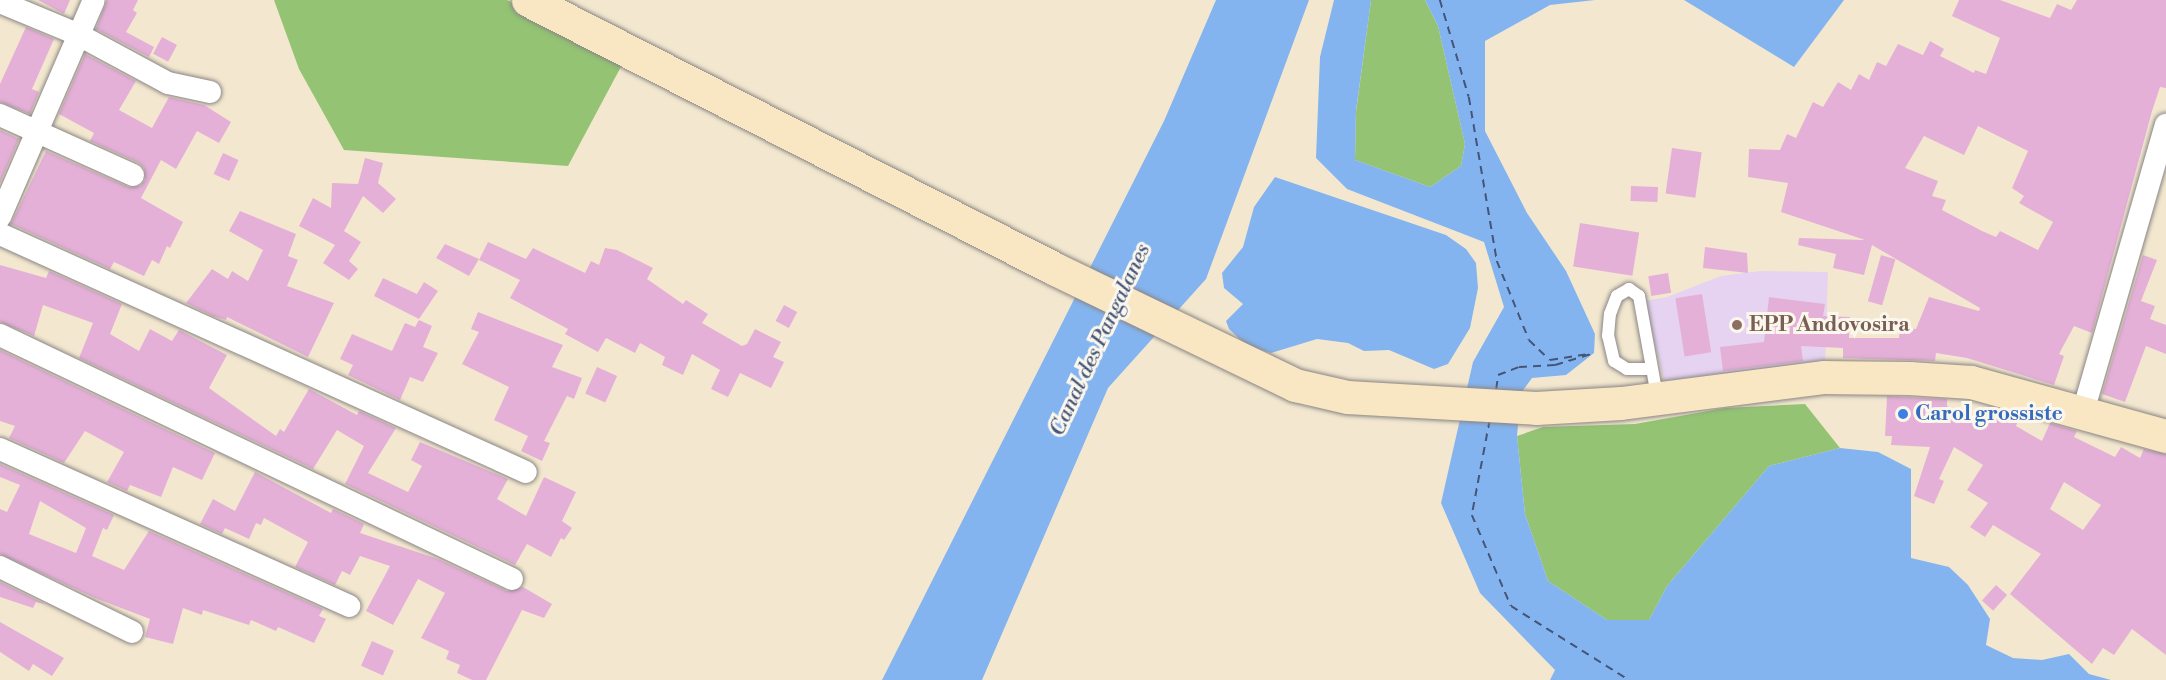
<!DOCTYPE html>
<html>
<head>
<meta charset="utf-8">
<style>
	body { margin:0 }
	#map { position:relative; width:2166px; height:680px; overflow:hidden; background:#f3e8cf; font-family:"Libre Bodoni",serif }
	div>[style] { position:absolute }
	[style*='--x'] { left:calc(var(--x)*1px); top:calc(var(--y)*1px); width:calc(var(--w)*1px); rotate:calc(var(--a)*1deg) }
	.built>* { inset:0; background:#e5d3f1 }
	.green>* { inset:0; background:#93c373 }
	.water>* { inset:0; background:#84b4ef }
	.ferry>* { height:1.5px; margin-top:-0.75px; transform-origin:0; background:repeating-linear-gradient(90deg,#44557a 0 8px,transparent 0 14px) }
	.building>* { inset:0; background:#e5b0d8; transform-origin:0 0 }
	.roads { filter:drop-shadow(0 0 2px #8a8585) drop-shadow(0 0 2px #8a8585) }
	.lane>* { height:12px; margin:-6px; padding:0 6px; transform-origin:6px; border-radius:6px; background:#fff }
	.street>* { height:22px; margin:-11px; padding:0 11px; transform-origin:11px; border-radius:11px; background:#fff }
	.secondary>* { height:33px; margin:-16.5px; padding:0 16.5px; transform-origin:16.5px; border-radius:16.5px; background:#f9e7c3 }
	.dots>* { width:16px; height:16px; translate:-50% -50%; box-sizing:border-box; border:3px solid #fbf7ec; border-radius:50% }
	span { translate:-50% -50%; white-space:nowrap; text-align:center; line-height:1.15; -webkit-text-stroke:6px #fbf7ec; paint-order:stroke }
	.education-label { font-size:21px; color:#785e54; font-weight:700 }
	.left { translate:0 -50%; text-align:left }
	.shop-label { font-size:21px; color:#366cbe; font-weight:700 }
	.water-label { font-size:22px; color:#44557a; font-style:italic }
</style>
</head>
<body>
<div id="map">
	<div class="built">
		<i style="clip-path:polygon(1760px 271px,1828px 272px,1825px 369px,1665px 385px,1644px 301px,1667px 297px,1721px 276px)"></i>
	</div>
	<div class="green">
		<i style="clip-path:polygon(274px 0,507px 0,624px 61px,568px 166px,344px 150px,299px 69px)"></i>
		<i style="clip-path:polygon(1371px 0,1425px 0,1438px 26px,1465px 144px,1461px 166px,1430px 187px,1355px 160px,1356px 112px)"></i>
		<i style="clip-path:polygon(1805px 404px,1840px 448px,1769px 466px,1667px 586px,1649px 620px,1607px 620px,1548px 581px,1525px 514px,1517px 436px,1543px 427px,1635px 424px,1725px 408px)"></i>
	</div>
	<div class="water">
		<i style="clip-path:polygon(1216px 0,1309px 0,1206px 279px,1108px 388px,982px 680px,882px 680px,1164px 121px)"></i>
		<i style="clip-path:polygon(1334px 0,1371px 0,1356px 111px,1355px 160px,1430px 187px,1461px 166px,1465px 144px,1438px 26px,1425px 0,1595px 0,1550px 5px,1485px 41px,1485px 131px,1527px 213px,1566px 271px,1595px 334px,1594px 353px,1566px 375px,1532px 378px,1521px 393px,1517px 436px,1525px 514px,1548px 581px,1607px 620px,1649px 620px,1667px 586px,1769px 466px,1840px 448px,1878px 452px,1911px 469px,1911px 558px,1949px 567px,1968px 585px,1990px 619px,1986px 645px,2013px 658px,2042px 660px,2069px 654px,2089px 674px,2111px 680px,1550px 680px,1555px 670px,1480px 593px,1441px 503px,1473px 362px,1504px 307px,1484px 242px,1347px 189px,1316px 158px,1320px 57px)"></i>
		<i style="clip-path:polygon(1684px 0,1844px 0,1794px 67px)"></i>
		<i style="clip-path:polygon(1275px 177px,1446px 235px,1466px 249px,1476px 263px,1478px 288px,1470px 328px,1448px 364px,1434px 369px,1389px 350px,1364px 351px,1348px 343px,1317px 339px,1271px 353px,1247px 346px,1229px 329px,1226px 321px,1243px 304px,1224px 288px,1222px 273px,1243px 247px,1254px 207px)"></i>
	</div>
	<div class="ferry">
		<i style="--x:1440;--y:0;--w:101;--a:73.4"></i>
		<i style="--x:1469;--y:97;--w:166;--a:80.3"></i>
		<i style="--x:1497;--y:261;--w:85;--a:67.9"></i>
		<i style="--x:1529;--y:340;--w:29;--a:44"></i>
		<i style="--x:1550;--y:360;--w:37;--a:-9"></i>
		<i style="--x:1496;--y:389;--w:14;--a:-82"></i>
		<i style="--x:1498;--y:375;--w:22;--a:-21"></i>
		<i style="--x:1519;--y:367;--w:36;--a:-3"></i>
		<i style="--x:1555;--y:365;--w:41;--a:-17.1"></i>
		<i style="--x:1490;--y:420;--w:97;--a:100.7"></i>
		<i style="--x:1472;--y:515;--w:99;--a:66.8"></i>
		<i style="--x:1511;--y:606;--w:139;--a:32.1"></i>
	</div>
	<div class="building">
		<i style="clip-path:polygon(38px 0,70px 0,64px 14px)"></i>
		<i style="clip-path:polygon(107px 0,138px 0,133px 10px,137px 13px,126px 32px,154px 47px,149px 57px,96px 29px)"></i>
		<i style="clip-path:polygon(evenodd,1959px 0,2000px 0,2050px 18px,2057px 4px,2071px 10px,2077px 0,2166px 0,2166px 88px,2160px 87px,2152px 111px,2092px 333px,2074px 326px,2059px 354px,2064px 356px,2054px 385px,1967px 358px,1936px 353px,1935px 361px,1843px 358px,1843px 348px,1801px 346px,1803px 361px,1723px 371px,1720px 347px,1764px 342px,1769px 297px,1825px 304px,1823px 316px,1850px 317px,1849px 338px,1899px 338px,1900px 327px,1916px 329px,1929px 297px,1979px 311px,1980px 308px,1872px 245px,1864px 275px,1833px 268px,1836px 254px,1798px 245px,1799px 238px,1865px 240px,1781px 212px,1788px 183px,1748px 177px,1749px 149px,1780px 150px,1787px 134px,1796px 138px,1813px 102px,1823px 107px,1838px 82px,1851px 90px,1859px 74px,1869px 80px,1877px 62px,1886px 66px,1898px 44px,1923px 55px,1930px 41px,1944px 49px,1940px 56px,1974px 73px,1975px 70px,1986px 74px,2000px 38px,1952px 16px,1959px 0,1978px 126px,2028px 151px,2012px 188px,2024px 196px,2019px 203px,2053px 222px,2038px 250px,2000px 231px,1996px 237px,1982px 231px,1942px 210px,1946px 200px,1932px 196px,1938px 181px,1905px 168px,1924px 136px,1964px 155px,1978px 126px)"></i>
		<i style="clip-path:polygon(26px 27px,54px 39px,32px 89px,39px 92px,30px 114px,0 102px,0 84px)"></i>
		<i style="left:162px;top:37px;width:17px;height:19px;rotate:28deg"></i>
		<i style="clip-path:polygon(85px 54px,136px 81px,119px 110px,152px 128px,169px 97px,204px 105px,231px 122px,219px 143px,197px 131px,176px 169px,161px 160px,141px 198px,183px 222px,170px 248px,167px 246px,159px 264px,152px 260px,144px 276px,114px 262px,110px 269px,11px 224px,46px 151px,128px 187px,140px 186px,145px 180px,144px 168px,139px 163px,90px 141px,94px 133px,59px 114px)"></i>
		<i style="clip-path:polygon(0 130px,19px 139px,0 183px)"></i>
		<i style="left:1672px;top:148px;width:30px;height:46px;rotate:8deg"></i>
		<i style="left:223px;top:153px;width:17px;height:23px;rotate:24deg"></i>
		<i style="clip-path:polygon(365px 158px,383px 163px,378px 183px,396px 199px,383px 213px,363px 196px,344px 231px,361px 242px,349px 261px,358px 269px,349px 280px,323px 263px,335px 245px,299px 226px,313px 198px,331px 208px,332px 183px,358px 184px)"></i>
		<i style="left:1631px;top:186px;width:27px;height:15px;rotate:2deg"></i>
		<i style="clip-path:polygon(240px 211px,296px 234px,288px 256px,298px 260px,287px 286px,334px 303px,308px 357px,227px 317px,226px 320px,213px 316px,186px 303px,212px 269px,228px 279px,232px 271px,248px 281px,263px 250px,229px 231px)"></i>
		<i style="left:1580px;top:223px;width:60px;height:44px;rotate:9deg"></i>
		<i style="clip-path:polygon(488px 242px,526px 259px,533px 248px,585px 273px,591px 261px,599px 265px,605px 248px,617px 250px,653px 268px,647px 279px,683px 304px,686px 300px,708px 314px,702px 323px,742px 346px,747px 344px,755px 329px,781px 342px,773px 357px,784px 362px,771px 388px,740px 373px,728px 397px,711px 389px,720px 370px,692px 354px,683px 375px,662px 365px,665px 357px,640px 343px,635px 353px,606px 338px,598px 352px,565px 334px,568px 329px,510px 298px,520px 280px,479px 260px)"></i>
		<i style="clip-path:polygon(445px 244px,479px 259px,469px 276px,436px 258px)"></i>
		<i style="clip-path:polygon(1705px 247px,1747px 253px,1748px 273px,1703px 268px)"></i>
		<i style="left:1881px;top:255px;width:15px;height:48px;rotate:16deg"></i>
		<i style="clip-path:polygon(2143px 255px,2157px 260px,2141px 301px,2155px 306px,2150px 319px,2166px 325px,2166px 354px,2146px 346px,2125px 402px,2102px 394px)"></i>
		<i style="clip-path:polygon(0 265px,46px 278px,49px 271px,122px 304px,110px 334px,139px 351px,150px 329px,172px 341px,179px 330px,227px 355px,209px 388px,276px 436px,280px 429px,284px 432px,309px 389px,357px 415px,359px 411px,396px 428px,368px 473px,408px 492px,422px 466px,411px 460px,420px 442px,508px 479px,497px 499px,526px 516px,544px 477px,576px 492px,562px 521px,572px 528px,564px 540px,561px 538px,551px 557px,527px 544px,515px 565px,345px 484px,364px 446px,337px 430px,313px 469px,79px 358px,93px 323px,43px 305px,34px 336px,0 322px)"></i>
		<i style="left:1668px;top:273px;width:20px;height:20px;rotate:81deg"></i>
		<i style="clip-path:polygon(383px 278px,417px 294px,424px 282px,438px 291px,419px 319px,374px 296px)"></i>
		<i style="left:1702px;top:294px;width:59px;height:27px;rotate:81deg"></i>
		<i style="left:784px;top:305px;width:15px;height:18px;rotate:28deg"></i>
		<i style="clip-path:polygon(478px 312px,563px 345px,552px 367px,582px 378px,574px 399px,567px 396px,544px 441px,550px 443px,542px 461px,521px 451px,528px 436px,494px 420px,509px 387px,462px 364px,479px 332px,471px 329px)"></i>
		<i style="clip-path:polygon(419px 320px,432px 326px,423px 347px,438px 353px,423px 382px,410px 377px,400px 400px,348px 375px,353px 365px,340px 359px,352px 334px,392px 351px,405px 323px,415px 327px)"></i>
		<i style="clip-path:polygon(0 350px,215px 453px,202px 480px,173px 467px,161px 497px,130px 485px,127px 491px,107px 482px,124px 452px,85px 431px,64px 463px,9px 438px,15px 426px,0 421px)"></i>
		<i style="left:597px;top:367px;width:22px;height:29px;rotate:24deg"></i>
		<i style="clip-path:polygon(evenodd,1887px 396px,1947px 399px,1947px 406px,1965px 417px,1983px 419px,1988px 406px,2020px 415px,2016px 426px,2042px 441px,2050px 423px,2077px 431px,2074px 437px,2115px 457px,2121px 447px,2140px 458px,2144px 449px,2166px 454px,2166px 655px,2132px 629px,2114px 655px,2103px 648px,2092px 664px,2010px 594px,2041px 554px,1993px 525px,1985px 537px,1970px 527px,1988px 503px,1967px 490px,1983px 465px,1954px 447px,1939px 479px,1944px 481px,1934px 504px,1914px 496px,1930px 447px,1891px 445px,1892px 436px,1885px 436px,1887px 396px,2064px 482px,2101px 505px,2083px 530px,2050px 509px,2064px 482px)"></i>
		<i style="clip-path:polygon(evenodd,0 464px,114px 515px,107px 530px,103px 528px,92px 556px,124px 570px,149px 531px,323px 609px,319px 616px,326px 619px,314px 643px,278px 627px,276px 631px,251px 620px,249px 625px,203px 610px,202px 615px,183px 608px,173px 644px,145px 637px,150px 619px,95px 598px,0 554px,0 509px,7px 512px,20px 485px,0 477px,0 464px,40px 501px,86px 528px,76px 553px,29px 534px,40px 501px)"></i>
		<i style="clip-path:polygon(255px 472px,331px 513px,333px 509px,364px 524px,360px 533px,438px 559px,507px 591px,523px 587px,552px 604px,544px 618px,522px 610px,486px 680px,472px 680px,457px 673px,460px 665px,446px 659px,449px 651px,421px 638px,445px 593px,418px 579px,393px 625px,366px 611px,390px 566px,360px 556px,350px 575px,342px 571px,335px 585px,295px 567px,308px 542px,264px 518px,261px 525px,256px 523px,249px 539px,225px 528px,222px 534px,200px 524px,213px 499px,235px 511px)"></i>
		<i style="clip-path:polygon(0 582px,45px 604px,36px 602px,33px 608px,0 597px)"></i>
		<i style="left:1996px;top:585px;width:15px;height:21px;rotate:42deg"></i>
		<i style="clip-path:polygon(0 622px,64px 658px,52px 676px,33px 664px,29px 671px,0 652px)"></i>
		<i style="left:372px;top:641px;width:24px;height:27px;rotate:24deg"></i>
	</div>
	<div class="roads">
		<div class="lane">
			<i style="--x:1651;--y:369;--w:24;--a:180"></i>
			<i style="--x:1627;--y:369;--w:15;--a:-148"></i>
			<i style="--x:1614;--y:361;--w:26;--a:-103"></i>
			<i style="--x:1608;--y:336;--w:22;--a:-85"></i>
			<i style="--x:1610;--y:314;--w:19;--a:-69"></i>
			<i style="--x:1617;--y:296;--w:14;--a:-30"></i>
			<i style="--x:1629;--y:289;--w:12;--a:35"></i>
			<i style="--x:1639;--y:296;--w:102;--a:79.8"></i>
		</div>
		<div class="street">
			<i style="--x:0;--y:2;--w:83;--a:22.6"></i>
			<i style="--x:77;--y:34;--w:103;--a:28.3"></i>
			<i style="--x:168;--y:83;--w:43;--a:12.1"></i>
			<i style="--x:0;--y:115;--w:146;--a:24.3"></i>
			<i style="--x:0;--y:217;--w:236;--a:-66.6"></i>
			<i style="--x:0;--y:234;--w:577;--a:24.35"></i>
			<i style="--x:0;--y:335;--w:567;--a:25.48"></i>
			<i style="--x:2083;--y:412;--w:299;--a:-73.9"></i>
			<i style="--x:0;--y:449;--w:383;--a:24.2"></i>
			<i style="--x:0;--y:567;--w:147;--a:26.2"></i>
		</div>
		<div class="secondary">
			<i style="--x:528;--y:0;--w:592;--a:27.04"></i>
			<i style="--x:1055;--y:269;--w:267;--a:25.8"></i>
			<i style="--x:1295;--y:385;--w:53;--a:13"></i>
			<i style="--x:1347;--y:397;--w:189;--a:3.3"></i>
			<i style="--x:1536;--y:408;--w:85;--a:-3.4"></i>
			<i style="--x:1621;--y:403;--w:205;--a:-7.3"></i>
			<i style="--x:1824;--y:377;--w:85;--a:0.7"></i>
			<i style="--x:1909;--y:378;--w:62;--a:3.7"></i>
			<i style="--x:1971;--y:382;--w:202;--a:15.5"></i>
		</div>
	</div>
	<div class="dots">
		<i style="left:1737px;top:325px;background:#8d6e63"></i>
		<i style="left:1903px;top:414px;background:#3f7fe0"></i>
	</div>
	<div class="education-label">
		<span class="left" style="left:1749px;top:325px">EPP Andovosira</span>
	</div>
	<div class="shop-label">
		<span class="left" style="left:1915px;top:414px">Carol grossiste</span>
	</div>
	<div class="water-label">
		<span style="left:1100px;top:340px;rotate:-65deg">Canal des Pangalanes</span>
	</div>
</div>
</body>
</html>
